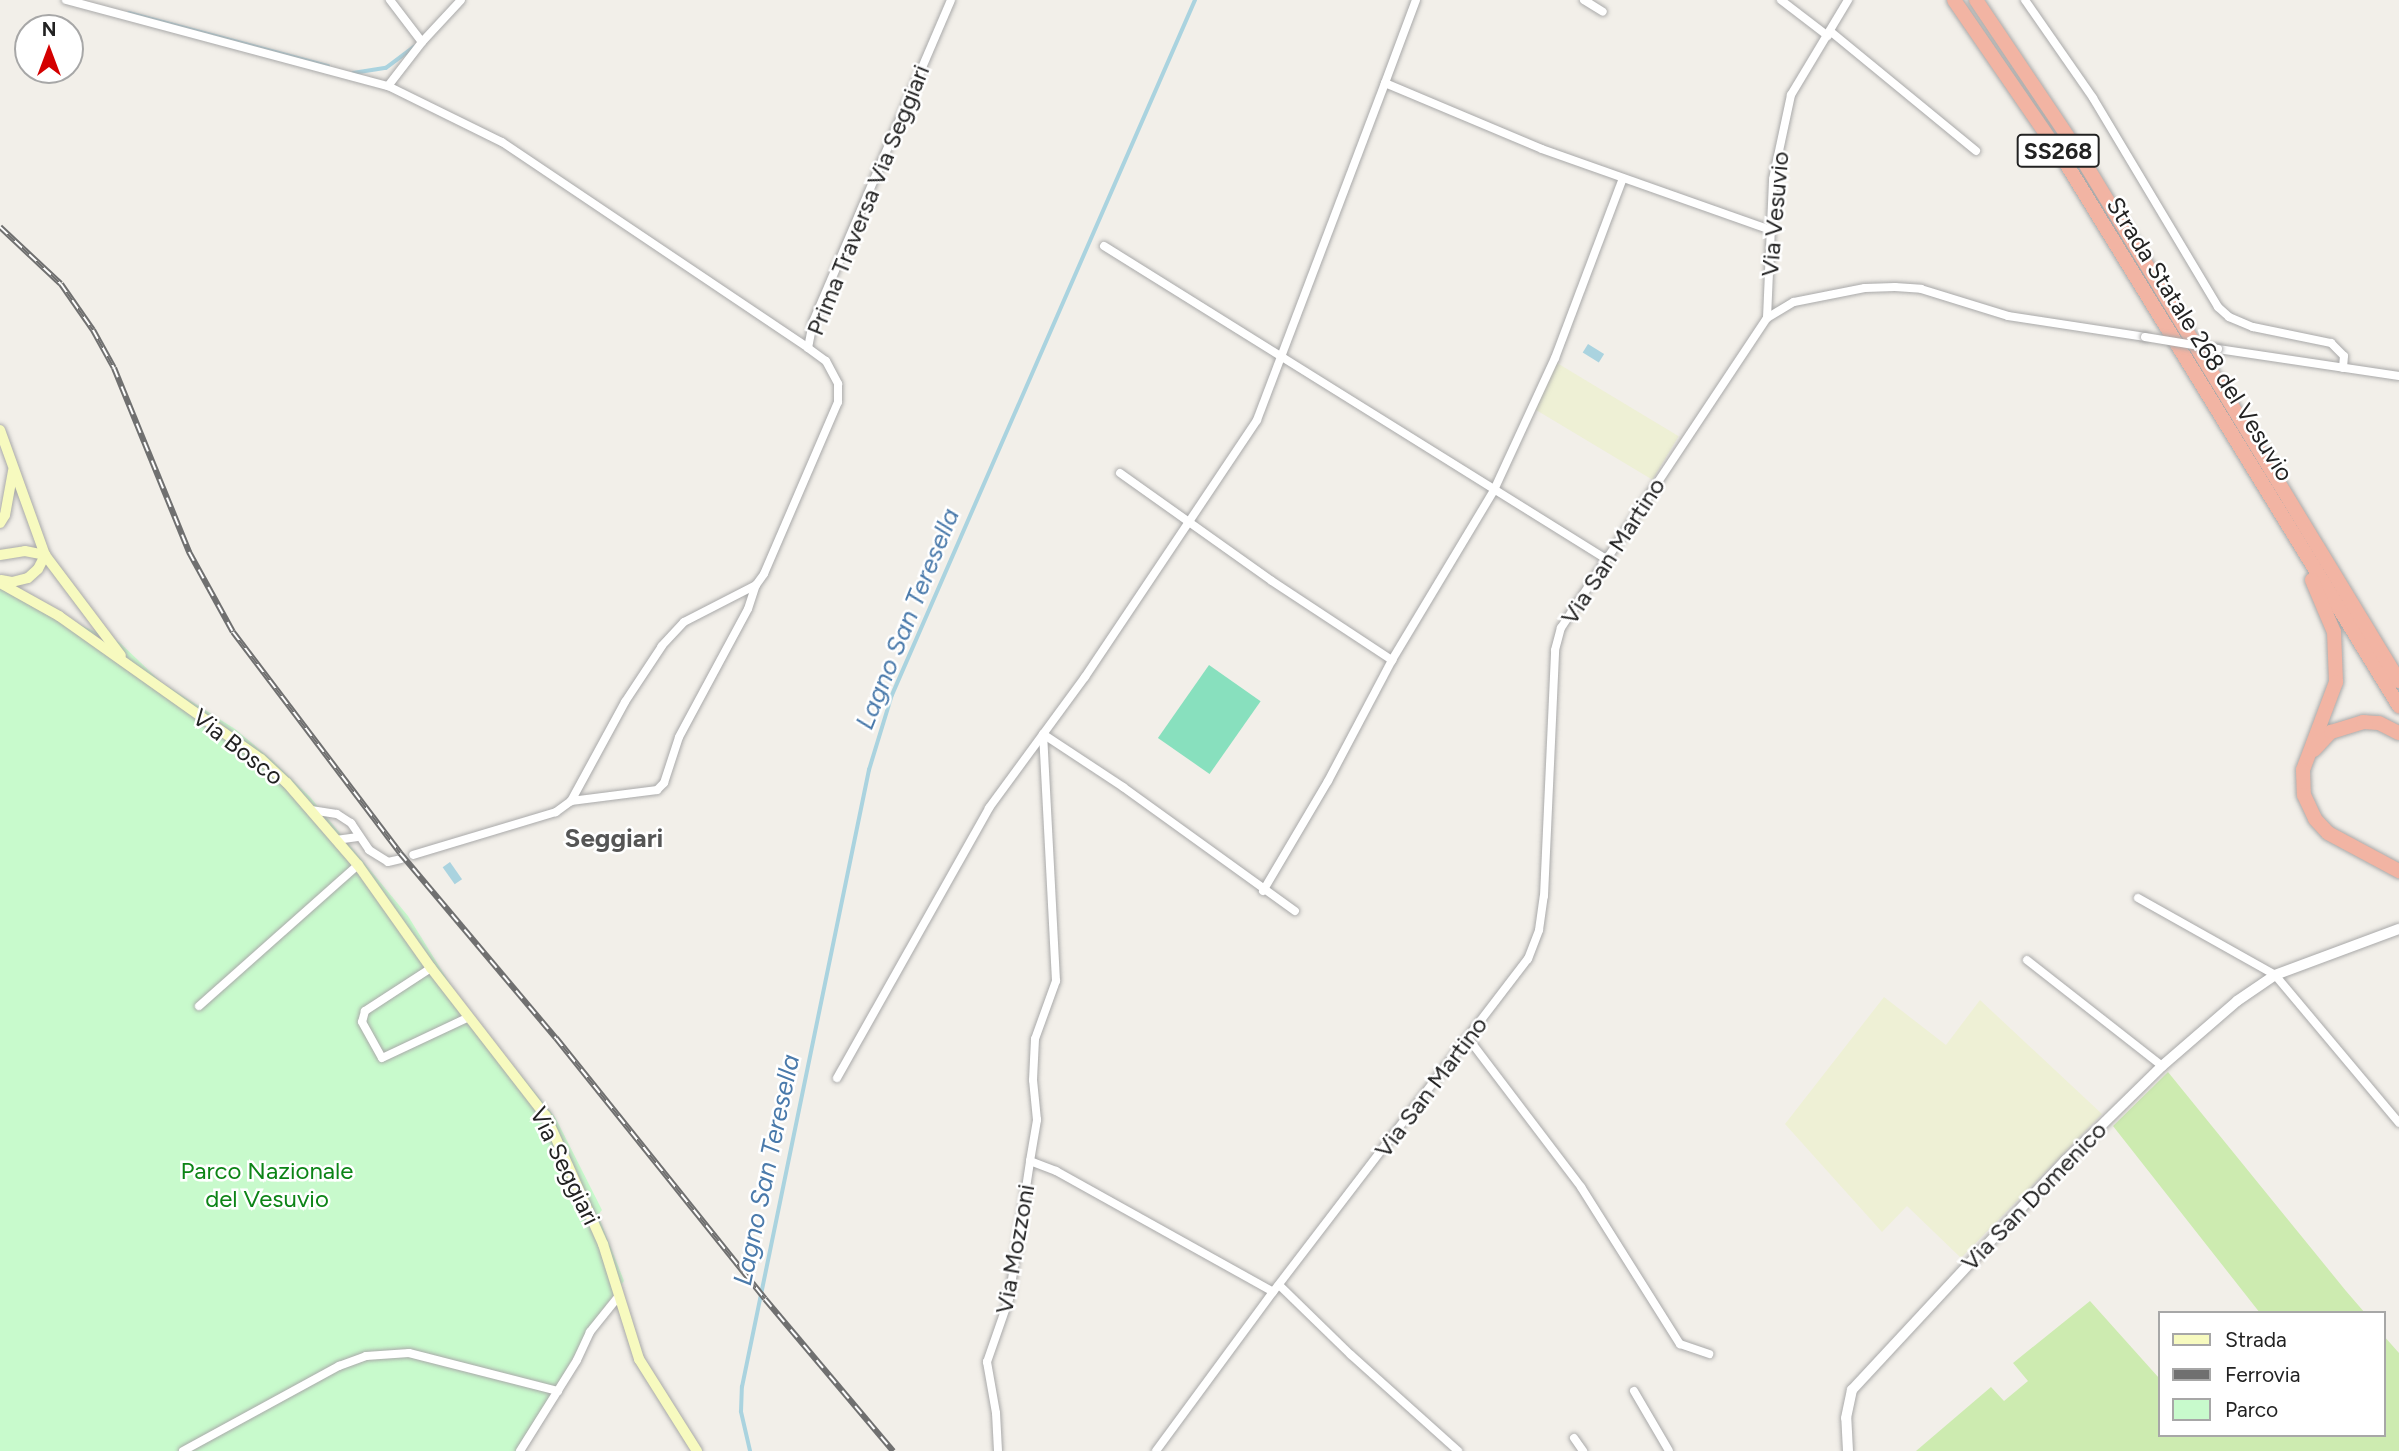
<!DOCTYPE html>
<html>
<head>
<meta charset="utf-8">
<style>
	body { margin:0 }
	#map { position:relative; width:2399px; height:1451px; overflow:hidden; background:#f2efe9; font-family:Figtree,sans-serif }
	div>[style] { position:absolute }
	[style*='--x'] { left:calc(var(--x)*1px); top:calc(var(--y)*1px); width:calc(var(--w)*1px); rotate:calc(var(--a)*1deg) }
	.farmland>* { inset:0; background:#eef0d5; transform-origin:0 0 }
	.grass>* { inset:0; background:#cdebb0 }
	.park>* { inset:0; background:#c8facc }
	.pitch>* { inset:0; background:#88e0be; transform-origin:0 0 }
	.water>* { inset:0; background:#aad3df; transform-origin:0 0 }
	.stream>* { height:3.5px; margin:-1.75px; padding:0 1.75px; transform-origin:1.75px; border-radius:1.75px; background:#aad3df }
	.roads { filter:drop-shadow(0 0 2px #a9a9a9) drop-shadow(0 0 2px #a9a9a9) }
	.minor>* { height:8px; margin:-4px; padding:0 4px; transform-origin:4px; border-radius:4px; background:#fff }
	.tertiary>* { height:10px; margin:-5px; padding:0 5px; transform-origin:5px; border-radius:5px; background:#fff }
	.secondary>* { height:10px; margin:-5px; padding:0 5px; transform-origin:5px; border-radius:5px; background:#f7fabf }
	.trunk>* { height:14px; margin:-7px; padding:0 7px; transform-origin:7px; border-radius:7px; background:#f2b4a3 }
	.rail>* { height:6px; margin-top:-3px; transform-origin:0; background:repeating-linear-gradient(90deg,#fff 0 10px,#707070 0 20px); box-sizing:border-box; border-block:2px solid #707070 }
	.bridges { filter:drop-shadow(0 0 2px #a9a9a9) drop-shadow(0 0 2px #a9a9a9) }
	.minor-bridge>* { height:8px; margin:-4px; padding:0 4px; transform-origin:4px; border-radius:4px; background:#fff }
	span { translate:-50% -50%; white-space:nowrap; text-align:center; line-height:1.15; -webkit-text-stroke:5px #fff; paint-order:stroke }
	.shield-label span { padding:2px 5px; background:#fff; border:2px solid; border-radius:5px; -webkit-text-stroke-width:0 }
	.shield-label { font-size:23px; color:#222; font-weight:700 }
	.street-label { font-size:24px; color:#222 }
	.park-label { font-size:24px; color:#0c8416 }
	.water-label { font-size:26px; color:#4a7aab; font-style:italic }
	.neighbourhood-label { font-size:26px; color:#555; font-weight:700 }
	.legend { position:absolute; left:2158px; top:1311px; width:228px; height:126px; box-sizing:border-box; background:#fff; border:2px solid #a7a7a7; margin:0; padding:9px 12px; list-style:none; font-size:21px; color:#222 }
	.legend li { display:flex; align-items:center; gap:14px; height:35px }
	.legend b { width:35px; border:2px solid #a7a7a7 }
	.north { position:absolute; left:14px; top:14px; width:70px; height:70px; box-sizing:border-box; background:#fff; border:2px solid #a7a7a7; border-radius:50%; rotate:0deg; font-size:19px; font-weight:700; line-height:28px; text-align:center; color:#222 }
	.north::after { content:''; display:block; margin:auto; width:24px; height:32px; background:#d40000; clip-path:polygon(50% 0,100% 100%,50% 72%,0 100%) }
</style>
</head>
<body>
<div id="map">
	<div class="farmland">
		<i style="left:1557px;top:363px;width:142px;height:51px;rotate:31deg"></i>
		<i style="clip-path:polygon(1884px 997px,1946px 1045px,1980px 1000px,2102px 1114px,1961px 1258px,1907px 1206px,1882px 1232px,1785px 1124px)"></i>
	</div>
	<div class="grass">
		<i style="clip-path:polygon(2168px 1072px,2346px 1291px,2365px 1313px,2260px 1313px,2113px 1126px)"></i>
		<i style="clip-path:polygon(2090px 1301px,2159px 1378px,2159px 1435px,2383px 1435px,2383px 1335px,2399px 1353px,2399px 1451px,1916px 1451px,1991px 1387px,2004px 1401px,2028px 1381px,2013px 1363px)"></i>
	</div>
	<div class="park">
		<i style="clip-path:polygon(0 580px,78px 624px,119px 642px,161px 682px,235px 729px,272px 760px,310px 797px,408px 916px,462px 1003px,555px 1117px,602px 1210px,598px 1215px,624px 1281px,596px 1318px,519px 1451px,0 1451px)"></i>
	</div>
	<div class="pitch">
		<i style="left:1209px;top:665px;width:63px;height:89px;rotate:35deg"></i>
	</div>
	<div class="water">
		<i style="left:1588px;top:344px;width:19px;height:10px;rotate:32deg"></i>
		<i style="left:450px;top:862px;width:21px;height:9px;rotate:55deg"></i>
	</div>
	<div class="stream">
		<i style="--x:129;--y:13;--w:206;--a:14.9"></i>
		<i style="--x:353;--y:73;--w:33;--a:-9"></i>
		<i style="--x:386;--y:68;--w:35;--a:-37"></i>
		<i style="--x:750;--y:1451;--w:40;--a:-103"></i>
		<i style="--x:741;--y:1412;--w:25;--a:-88"></i>
		<i style="--x:742;--y:1387;--w:630;--a:-78.37"></i>
		<i style="--x:869;--y:770;--w:78;--a:-73"></i>
		<i style="--x:892;--y:695;--w:758;--a:-66.44"></i>
	</div>
	<div class="roads">
		<div class="minor">
			<i style="--x:66;--y:0;--w:333;--a:15"></i>
			<i style="--x:388;--y:86;--w:127;--a:26.2"></i>
			<i style="--x:502;--y:142;--w:369;--a:33.9"></i>
			<i style="--x:808;--y:348;--w:22;--a:36"></i>
			<i style="--x:826;--y:361;--w:26;--a:62"></i>
			<i style="--x:838;--y:384;--w:18;--a:90"></i>
			<i style="--x:838;--y:402;--w:187;--a:113.3"></i>
			<i style="--x:764;--y:574;--w:14;--a:126"></i>
			<i style="--x:756;--y:585;--w:81;--a:152.8"></i>
			<i style="--x:684;--y:622;--w:33;--a:133"></i>
			<i style="--x:662;--y:646;--w:67;--a:123.5"></i>
			<i style="--x:625;--y:702;--w:113;--a:118.6"></i>
			<i style="--x:571;--y:801;--w:19;--a:144"></i>
			<i style="--x:556;--y:812;--w:149;--a:163.3"></i>
			<i style="--x:1416;--y:0;--w:89;--a:110.5"></i>
			<i style="--x:1385;--y:83;--w:170;--a:22.8"></i>
			<i style="--x:1542;--y:149;--w:243;--a:19.5"></i>
			<i style="--x:1584;--y:0;--w:22;--a:32"></i>
			<i style="--x:1781;--y:0;--w:59;--a:37.5"></i>
			<i style="--x:2025;--y:0;--w:119;--a:55.2"></i>
			<i style="--x:2093;--y:98;--w:244;--a:59.1"></i>
			<i style="--x:2218;--y:307;--w:15;--a:42"></i>
			<i style="--x:2229;--y:317;--w:26;--a:23"></i>
			<i style="--x:2253;--y:327;--w:80;--a:11.6"></i>
			<i style="--x:2331;--y:343;--w:18;--a:45"></i>
			<i style="--x:2344;--y:356;--w:12;--a:95"></i>
			<i style="--x:1830;--y:31;--w:189;--a:39.4"></i>
			<i style="--x:422;--y:42;--w:57;--a:-47.1"></i>
			<i style="--x:388;--y:86;--w:56;--a:-52.3"></i>
			<i style="--x:422;--y:42;--w:53;--a:-127.3"></i>
			<i style="--x:1104;--y:246;--w:592;--a:31.94"></i>
			<i style="--x:1767;--y:318;--w:139;--a:-87.5"></i>
			<i style="--x:1773;--y:179;--w:86;--a:-77.9"></i>
			<i style="--x:1791;--y:95;--w:111;--a:-59"></i>
			<i style="--x:808;--y:348;--w:26;--a:-79"></i>
			<i style="--x:813;--y:322;--w:350;--a:-66.8"></i>
			<i style="--x:2218;--y:349;--w:183;--a:8.5"></i>
			<i style="--x:1120;--y:473;--w:186;--a:35.4"></i>
			<i style="--x:1272;--y:581;--w:144;--a:33.4"></i>
			<i style="--x:1043;--y:734;--w:96;--a:33.5"></i>
			<i style="--x:1123;--y:787;--w:212;--a:35.8"></i>
			<i style="--x:571;--y:801;--w:87;--a:-7.3"></i>
			<i style="--x:657;--y:790;--w:10;--a:-45"></i>
			<i style="--x:664;--y:783;--w:48;--a:-71.9"></i>
			<i style="--x:679;--y:737;--w:145;--a:-61.7"></i>
			<i style="--x:748;--y:609;--w:25;--a:-72"></i>
			<i style="--x:311;--y:810;--w:26;--a:9"></i>
			<i style="--x:337;--y:814;--w:17;--a:33"></i>
			<i style="--x:351;--y:823;--w:32;--a:56"></i>
			<i style="--x:369;--y:850;--w:22;--a:32"></i>
			<i style="--x:388;--y:862;--w:13;--a:-13"></i>
			<i style="--x:336;--y:840;--w:22;--a:-8"></i>
			<i style="--x:1263;--y:891;--w:128;--a:-59.4"></i>
			<i style="--x:1328;--y:781;--w:137;--a:-62.1"></i>
			<i style="--x:1392;--y:660;--w:198;--a:-59"></i>
			<i style="--x:1494;--y:490;--w:145;--a:-65.2"></i>
			<i style="--x:1555;--y:358;--w:192;--a:-69.3"></i>
			<i style="--x:2138;--y:898;--w:157;--a:29.3"></i>
			<i style="--x:2275;--y:975;--w:193;--a:50"></i>
			<i style="--x:2027;--y:960;--w:172;--a:38.1"></i>
			<i style="--x:431;--y:968;--w:79;--a:146.9"></i>
			<i style="--x:365;--y:1011;--w:11;--a:105"></i>
			<i style="--x:362;--y:1022;--w:41;--a:60.9"></i>
			<i style="--x:382;--y:1058;--w:96;--a:-25.2"></i>
			<i style="--x:199;--y:1006;--w:213;--a:-41.6"></i>
			<i style="--x:1468;--y:1038;--w:187;--a:52.8"></i>
			<i style="--x:1581;--y:1187;--w:186;--a:57.8"></i>
			<i style="--x:1680;--y:1344;--w:31;--a:19"></i>
			<i style="--x:837;--y:1078;--w:310;--a:-60.6"></i>
			<i style="--x:989;--y:808;--w:162;--a:-53.8"></i>
			<i style="--x:1085;--y:677;--w:309;--a:-56.2"></i>
			<i style="--x:1257;--y:420;--w:360;--a:-69.2"></i>
			<i style="--x:1030;--y:1161;--w:42;--a:-80.3"></i>
			<i style="--x:1037;--y:1120;--w:40;--a:-95.7"></i>
			<i style="--x:1033;--y:1080;--w:41;--a:-87.2"></i>
			<i style="--x:1035;--y:1039;--w:62;--a:-70.1"></i>
			<i style="--x:1056;--y:981;--w:247;--a:-93"></i>
			<i style="--x:1279;--y:1285;--w:100;--a:44.2"></i>
			<i style="--x:1351;--y:1355;--w:144;--a:41.9"></i>
			<i style="--x:1634;--y:1391;--w:69;--a:59.7"></i>
			<i style="--x:1574;--y:1438;--w:16;--a:55"></i>
			<i style="--x:183;--y:1451;--w:178;--a:-28.6"></i>
			<i style="--x:339;--y:1366;--w:29;--a:-20"></i>
			<i style="--x:366;--y:1356;--w:43;--a:-4"></i>
			<i style="--x:409;--y:1353;--w:154;--a:14.3"></i>
			<i style="--x:520;--y:1451;--w:107;--a:-57.9"></i>
			<i style="--x:577;--y:1360;--w:31;--a:-65"></i>
			<i style="--x:590;--y:1332;--w:45;--a:-51.3"></i>
			<i style="--x:998;--y:1451;--w:38;--a:-93"></i>
			<i style="--x:996;--y:1413;--w:52;--a:-100"></i>
			<i style="--x:987;--y:1362;--w:67;--a:-70.8"></i>
			<i style="--x:1009;--y:1299;--w:140;--a:-81.3"></i>
			<i style="--x:1030;--y:1161;--w:28;--a:21"></i>
			<i style="--x:1056;--y:1171;--w:248;--a:29.1"></i>
			<i style="--x:1273;--y:1292;--w:419;--a:-52.6"></i>
			<i style="--x:1528;--y:959;--w:31;--a:-69"></i>
			<i style="--x:1539;--y:930;--w:34;--a:-82"></i>
			<i style="--x:1544;--y:896;--w:246;--a:-87.4"></i>
			<i style="--x:1555;--y:650;--w:23;--a:-75"></i>
			<i style="--x:1561;--y:628;--w:372;--a:-56.4"></i>
			<i style="--x:1767;--y:318;--w:31;--a:-31"></i>
			<i style="--x:1794;--y:302;--w:72;--a:-11.2"></i>
			<i style="--x:1865;--y:288;--w:30;--a:-2"></i>
			<i style="--x:1895;--y:287;--w:26;--a:4"></i>
			<i style="--x:1921;--y:289;--w:91;--a:17.2"></i>
			<i style="--x:2008;--y:316;--w:139;--a:8.7"></i>
			<i style="--x:1156;--y:1451;--w:197;--a:-53.7"></i>
		</div>
		<div class="tertiary">
			<i style="--x:1848;--y:1451;--w:33;--a:-93"></i>
			<i style="--x:1846;--y:1418;--w:29;--a:-78"></i>
			<i style="--x:1852;--y:1390;--w:314;--a:-47.1"></i>
			<i style="--x:2066;--y:1160;--w:134;--a:-44.4"></i>
			<i style="--x:2162;--y:1066;--w:99;--a:-40.9"></i>
			<i style="--x:2237;--y:1001;--w:46;--a:-34.4"></i>
			<i style="--x:2275;--y:975;--w:132;--a:-20.4"></i>
		</div>
		<div class="secondary">
			<i style="--x:0;--y:430;--w:133;--a:70.2"></i>
			<i style="--x:45;--y:555;--w:126;--a:53"></i>
			<i style="--x:0;--y:523;--w:9;--a:-58"></i>
			<i style="--x:5;--y:515;--w:45;--a:-79.7"></i>
			<i style="--x:0;--y:555;--w:25;--a:-9"></i>
			<i style="--x:25;--y:551;--w:20;--a:11"></i>
			<i style="--x:1;--y:580;--w:11;--a:10"></i>
			<i style="--x:12;--y:582;--w:16;--a:-14"></i>
			<i style="--x:28;--y:578;--w:13;--a:-42"></i>
			<i style="--x:38;--y:569;--w:16;--a:-63"></i>
			<i style="--x:0;--y:583;--w:68;--a:29.2"></i>
			<i style="--x:59;--y:616;--w:247;--a:35.3"></i>
			<i style="--x:261;--y:759;--w:35;--a:43"></i>
			<i style="--x:287;--y:783;--w:108;--a:49.1"></i>
			<i style="--x:358;--y:865;--w:126;--a:54.7"></i>
			<i style="--x:431;--y:968;--w:187;--a:52.2"></i>
			<i style="--x:546;--y:1116;--w:140;--a:66"></i>
			<i style="--x:603;--y:1244;--w:121;--a:72.6"></i>
			<i style="--x:639;--y:1359;--w:109;--a:57.8"></i>
		</div>
		<div class="trunk">
			<i style="--x:1954;--y:0;--w:194;--a:55.5"></i>
			<i style="--x:2064;--y:160;--w:641;--a:58.47"></i>
			<i style="--x:1976;--y:0;--w:183;--a:56.1"></i>
			<i style="--x:2078;--y:152;--w:619;--a:58.75"></i>
			<i style="--x:2312;--y:580;--w:56;--a:67.1"></i>
			<i style="--x:2334;--y:632;--w:50;--a:87.7"></i>
			<i style="--x:2336;--y:682;--w:94;--a:110.6"></i>
			<i style="--x:2303;--y:770;--w:25;--a:88"></i>
			<i style="--x:2304;--y:795;--w:26;--a:65"></i>
			<i style="--x:2315;--y:819;--w:19;--a:47"></i>
			<i style="--x:2328;--y:833;--w:81;--a:28.2"></i>
			<i style="--x:2314;--y:750;--w:25;--a:-47"></i>
			<i style="--x:2331;--y:732;--w:34;--a:-17"></i>
			<i style="--x:2363;--y:722;--w:16;--a:4"></i>
			<i style="--x:2379;--y:723;--w:22;--a:27"></i>
		</div>
	</div>
	<div class="rail">
		<i style="--x:0;--y:227;--w:83;--a:43.1"></i>
		<i style="--x:61;--y:284;--w:56;--a:55.2"></i>
		<i style="--x:93;--y:330;--w:43;--a:61.1"></i>
		<i style="--x:114;--y:368;--w:199;--a:67.8"></i>
		<i style="--x:189;--y:552;--w:91;--a:61.2"></i>
		<i style="--x:233;--y:632;--w:277;--a:52.9"></i>
		<i style="--x:400;--y:853;--w:242;--a:49.9"></i>
		<i style="--x:556;--y:1038;--w:334;--a:51.3"></i>
		<i style="--x:765;--y:1299;--w:199;--a:49.9"></i>
	</div>
	<div class="bridges">
		<div class="minor-bridge">
			<i style="--x:2145;--y:337;--w:74;--a:9.3"></i>
		</div>
	</div>
	<div class="shield-label">
		<span style="left:2058px;top:151px">SS268</span>
	</div>
	<div class="street-label">
		<span style="left:868px;top:200px;rotate:-68deg">Prima Traversa Via Seggiari</span>
		<span style="left:1775px;top:214px;rotate:-85deg">Via Vesuvio</span>
		<span style="left:2200px;top:339px;rotate:58deg">Strada Statale 268 del Vesuvio</span>
		<span style="left:1613px;top:551px;rotate:-57deg">Via San Martino</span>
		<span style="left:238px;top:747px;rotate:38deg">Via Bosco</span>
		<span style="left:1431px;top:1087px;rotate:-53deg">Via San Martino</span>
		<span style="left:565px;top:1166px;rotate:64deg">Via Seggiari</span>
		<span style="left:2034px;top:1196px;rotate:-46deg">Via San Domenico</span>
		<span style="left:1015px;top:1249px;rotate:-80deg">Via Mozzoni</span>
	</div>
	<div class="park-label">
		<span style="left:267px;top:1185px">Parco Nazionale<br>del Vesuvio</span>
	</div>
	<div class="water-label">
		<span style="left:908px;top:619px;rotate:-68deg">Lagno San Teresella</span>
		<span style="left:767px;top:1170px;rotate:-78deg">Lagno San Teresella</span>
	</div>
	<div class="neighbourhood-label">
		<span style="left:614px;top:839px">Seggiari</span>
	</div>
	<ul class="legend">
	<li><b style="height:9px;background:#f7fabf"></b>Strada</li>
	<li><b style="height:9px;background:#707070"></b>Ferrovia</li>
	<li><b style="height:19px;background:#c8facc"></b>Parco</li>
	</ul>
	<div class="north">N</div>
</div>
</body>
</html>
